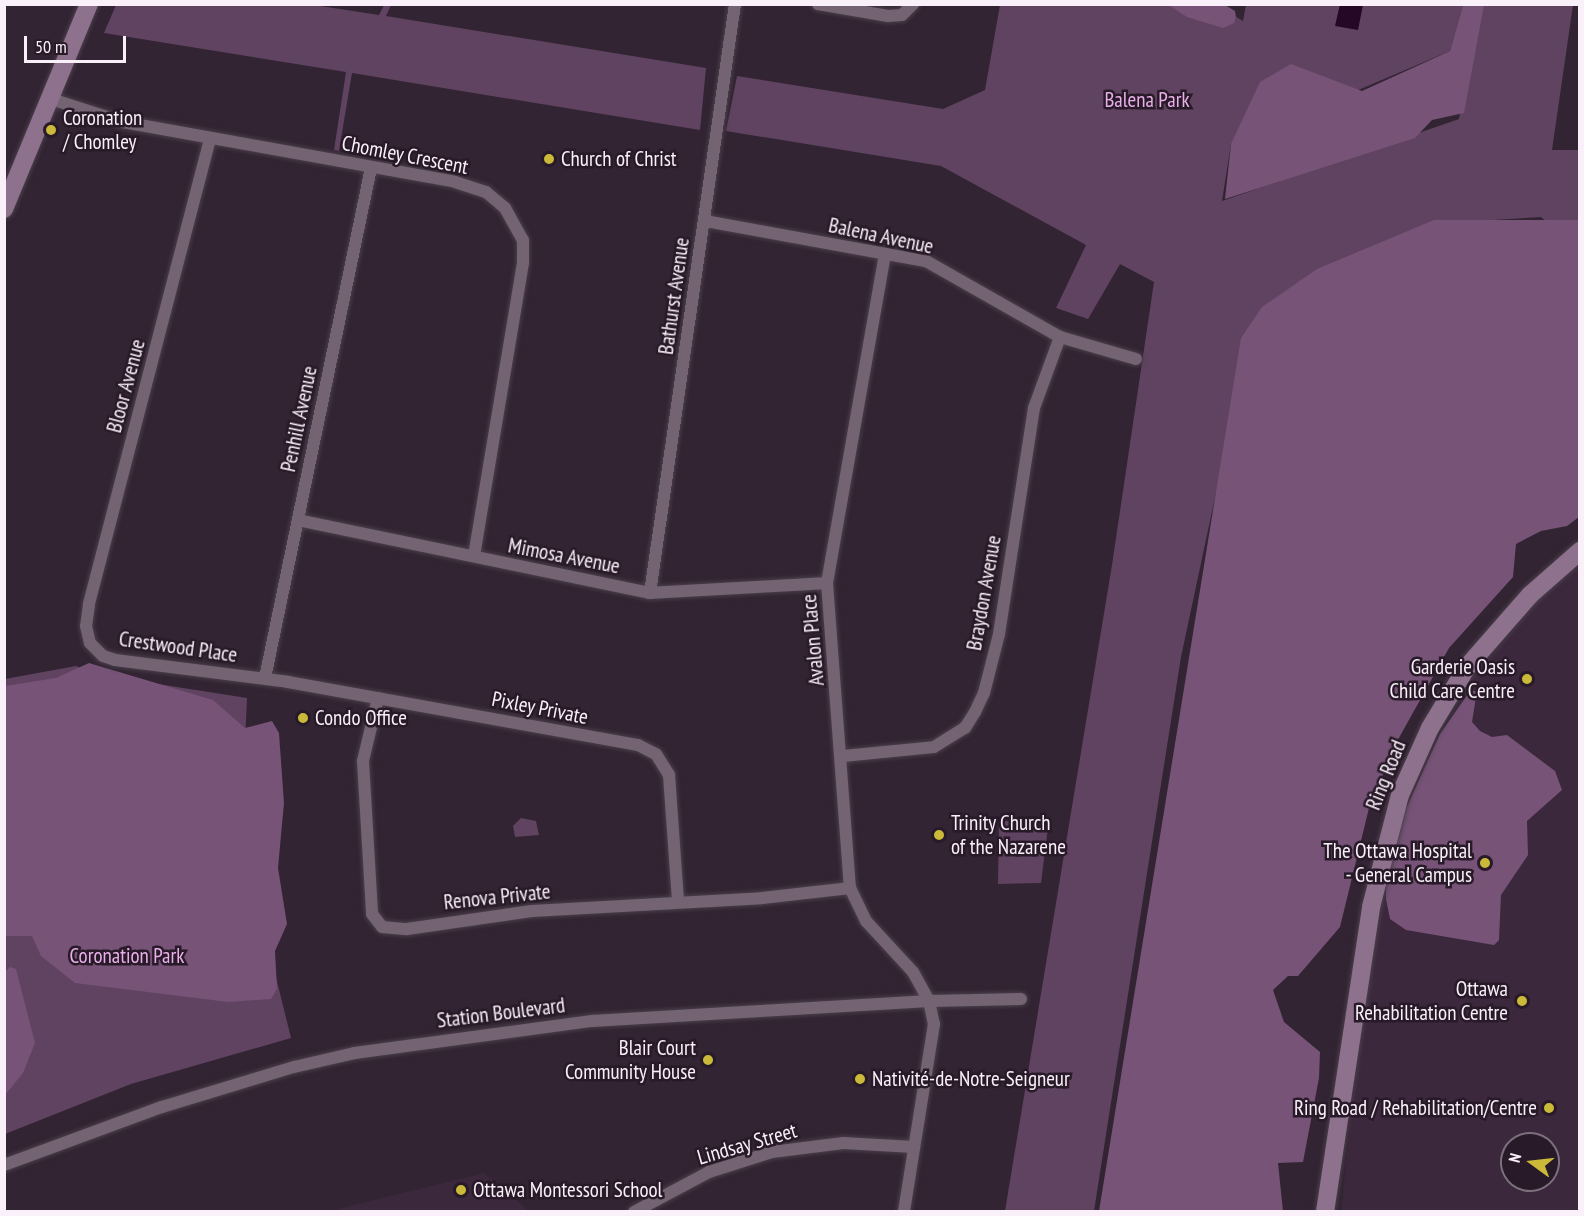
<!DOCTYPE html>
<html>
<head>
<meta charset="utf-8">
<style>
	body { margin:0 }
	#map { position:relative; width:1584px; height:1216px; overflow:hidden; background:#322432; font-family:"PT Sans Narrow",sans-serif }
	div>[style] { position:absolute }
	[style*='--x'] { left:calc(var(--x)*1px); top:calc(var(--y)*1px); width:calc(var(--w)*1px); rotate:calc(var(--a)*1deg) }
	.built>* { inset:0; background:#3c283c }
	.green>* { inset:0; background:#604361 }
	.forest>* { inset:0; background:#765377 }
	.water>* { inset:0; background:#250726 }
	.roads { filter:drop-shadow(0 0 2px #4a3f4b) drop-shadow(0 0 2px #4a3f4b) }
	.street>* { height:12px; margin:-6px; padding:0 6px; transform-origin:6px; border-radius:6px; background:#746373 }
	.secondary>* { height:18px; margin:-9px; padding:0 9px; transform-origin:9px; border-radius:9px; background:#8e718d }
	.dots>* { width:16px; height:16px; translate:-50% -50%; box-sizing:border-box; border:3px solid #281a28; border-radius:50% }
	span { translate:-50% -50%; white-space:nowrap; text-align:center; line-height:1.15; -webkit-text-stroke:5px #281a28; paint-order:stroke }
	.park-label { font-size:21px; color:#e9afe9 }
	.poi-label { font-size:21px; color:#faf0f9 }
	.left { translate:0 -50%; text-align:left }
	.right { translate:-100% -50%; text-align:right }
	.street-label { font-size:21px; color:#faf0f9 }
	.frame { position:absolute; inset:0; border:6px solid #faf0f9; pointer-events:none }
	.north { position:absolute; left:1500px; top:1132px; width:60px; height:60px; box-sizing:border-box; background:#281a28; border:2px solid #7c707c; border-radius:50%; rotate:285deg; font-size:16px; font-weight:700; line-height:24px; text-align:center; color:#faf0f9 }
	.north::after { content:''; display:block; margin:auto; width:21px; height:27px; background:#cbba39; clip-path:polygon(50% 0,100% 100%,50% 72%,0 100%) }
	.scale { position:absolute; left:24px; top:36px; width:102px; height:27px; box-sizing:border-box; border:3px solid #faf0f9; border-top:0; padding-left:8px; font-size:18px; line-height:21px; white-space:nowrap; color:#faf0f9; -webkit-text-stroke:4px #281a28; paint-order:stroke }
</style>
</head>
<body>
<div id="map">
	<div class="built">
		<i style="clip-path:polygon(evenodd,1579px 565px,1579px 1211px,1341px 1212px,1365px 987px,1382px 896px,1419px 772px,1474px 677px,1540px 598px,1579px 565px,1512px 1144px,1548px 1144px,1548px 1180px,1512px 1180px,1512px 1144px)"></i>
		<i style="clip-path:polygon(484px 1173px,529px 1211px,330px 1211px)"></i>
	</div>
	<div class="green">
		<i style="clip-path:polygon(314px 5px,379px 15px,384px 5px,391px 5px,386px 16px,706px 68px,700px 130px,352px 73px,339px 151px,334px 150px,346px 72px,104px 33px,116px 5px)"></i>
		<i style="clip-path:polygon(1000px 5px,1217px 5px,1243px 21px,1246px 5px,1463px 5px,1450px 51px,1231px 144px,1222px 201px,1459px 119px,1477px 5px,1573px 5px,1552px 150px,1579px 150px,1579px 220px,1546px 221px,1541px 217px,1443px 223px,1252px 324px,1181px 657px,1094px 1211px,1005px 1211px,1112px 565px,1154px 282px,1120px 264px,1088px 319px,1056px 308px,1086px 245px,941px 166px,726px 131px,737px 76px,943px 109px,985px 90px)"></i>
		<i style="clip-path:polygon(76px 666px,94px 674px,247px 698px,241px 835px,291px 1038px,131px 1084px,5px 1134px,5px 679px)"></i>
		<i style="clip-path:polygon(521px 818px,536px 821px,539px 835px,515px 837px,513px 826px)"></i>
		<i style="clip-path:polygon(999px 820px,1048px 827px,1041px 883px,998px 884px)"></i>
	</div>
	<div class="forest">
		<i style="clip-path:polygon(1169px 5px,1225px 5px,1235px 11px,1236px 17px,1234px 23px,1223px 28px,1187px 17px)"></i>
		<i style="clip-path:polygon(1463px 5px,1484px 5px,1464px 113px,1432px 120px,1415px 138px,1225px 199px,1231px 144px,1260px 82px,1291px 64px,1362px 91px,1450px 51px)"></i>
		<i style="clip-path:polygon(1434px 220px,1579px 220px,1579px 517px,1567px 526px,1541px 531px,1516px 544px,1513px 577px,1449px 648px,1395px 745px,1369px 808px,1340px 927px,1298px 976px,1288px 976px,1273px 990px,1284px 1022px,1320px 1052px,1319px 1078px,1303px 1162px,1278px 1163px,1283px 1211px,1099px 1211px,1241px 338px,1262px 307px,1317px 269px)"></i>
		<i style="clip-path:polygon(89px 663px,213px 700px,245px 728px,272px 721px,279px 733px,284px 803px,278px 868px,287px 924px,275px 951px,277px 989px,271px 999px,228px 1002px,75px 983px,41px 956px,32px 936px,5px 936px,5px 686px,56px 678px)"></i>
		<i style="clip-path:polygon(1470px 691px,1477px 691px,1472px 722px,1480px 731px,1492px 737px,1507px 735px,1555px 771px,1562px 790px,1527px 821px,1528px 855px,1501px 895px,1499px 940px,1494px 945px,1406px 930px,1390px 919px,1386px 899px,1386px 877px,1404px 813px,1440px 734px)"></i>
		<i style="clip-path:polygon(10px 967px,16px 969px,35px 1043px,23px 1073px,5px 1095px,4px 973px)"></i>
	</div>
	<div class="water">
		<i style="clip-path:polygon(1340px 4px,1363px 5px,1358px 30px,1335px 26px)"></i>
	</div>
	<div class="roads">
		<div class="street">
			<i style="--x:818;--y:4;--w:71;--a:9.7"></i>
			<i style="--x:888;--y:16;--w:14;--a:-4"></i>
			<i style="--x:902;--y:15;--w:16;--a:-45"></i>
			<i style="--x:48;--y:98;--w:79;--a:17.7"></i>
			<i style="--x:123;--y:122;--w:337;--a:10.2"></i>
			<i style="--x:455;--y:182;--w:33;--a:18"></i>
			<i style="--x:486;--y:192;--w:25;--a:40"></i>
			<i style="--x:505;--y:208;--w:37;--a:61"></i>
			<i style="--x:523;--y:240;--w:23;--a:90"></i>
			<i style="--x:523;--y:263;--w:297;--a:99.5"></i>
			<i style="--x:210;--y:139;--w:481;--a:104.6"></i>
			<i style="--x:89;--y:605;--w:21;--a:98"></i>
			<i style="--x:86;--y:626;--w:17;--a:77"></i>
			<i style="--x:90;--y:643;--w:18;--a:45"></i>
			<i style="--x:103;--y:656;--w:13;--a:18"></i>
			<i style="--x:115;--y:660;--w:174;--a:7.2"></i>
			<i style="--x:288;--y:682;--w:356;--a:10.2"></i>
			<i style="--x:638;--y:745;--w:20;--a:27"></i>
			<i style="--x:656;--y:754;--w:25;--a:58"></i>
			<i style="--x:669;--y:775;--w:127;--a:85.9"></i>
			<i style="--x:705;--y:221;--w:225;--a:10.3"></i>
			<i style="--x:926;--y:261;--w:154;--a:29.6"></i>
			<i style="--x:1060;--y:337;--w:79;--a:16.1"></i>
			<i style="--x:885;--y:254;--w:334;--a:100"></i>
			<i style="--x:827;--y:583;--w:306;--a:85.7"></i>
			<i style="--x:850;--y:888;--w:37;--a:64"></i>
			<i style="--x:866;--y:921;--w:69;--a:47.3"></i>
			<i style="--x:913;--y:972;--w:33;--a:61"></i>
			<i style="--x:929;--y:1001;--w:24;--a:78"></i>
			<i style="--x:934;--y:1024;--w:190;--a:99.1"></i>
			<i style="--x:298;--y:520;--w:359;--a:11.7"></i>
			<i style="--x:650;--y:593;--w:177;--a:-3.2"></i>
			<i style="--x:650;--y:593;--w:595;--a:-81.79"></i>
			<i style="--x:265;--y:678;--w:521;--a:-78.26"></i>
			<i style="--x:378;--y:698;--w:65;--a:103.4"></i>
			<i style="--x:363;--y:761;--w:153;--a:86.6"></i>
			<i style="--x:372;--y:914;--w:16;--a:52"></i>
			<i style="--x:382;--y:927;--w:25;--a:5"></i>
			<i style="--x:407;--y:929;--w:126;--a:-8.2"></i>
			<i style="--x:532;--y:911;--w:230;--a:-3.2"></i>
			<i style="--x:762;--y:898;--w:89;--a:-6.5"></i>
			<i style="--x:843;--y:756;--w:91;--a:-5.6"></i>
			<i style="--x:934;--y:747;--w:36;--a:-32"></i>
			<i style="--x:965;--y:728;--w:19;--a:-58"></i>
			<i style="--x:975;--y:712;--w:21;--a:-65"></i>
			<i style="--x:984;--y:693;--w:61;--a:-75.7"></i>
			<i style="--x:999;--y:634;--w:229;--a:-81.2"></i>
			<i style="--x:1034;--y:408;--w:76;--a:-69.9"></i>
			<i style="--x:4;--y:1165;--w:168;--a:-20.2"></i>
			<i style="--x:162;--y:1107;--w:138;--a:-16.9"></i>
			<i style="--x:294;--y:1067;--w:63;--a:-12.9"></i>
			<i style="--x:355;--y:1053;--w:239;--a:-7.7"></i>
			<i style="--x:592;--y:1021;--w:338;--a:-3.4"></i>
			<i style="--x:929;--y:1001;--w:92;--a:-1.2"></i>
			<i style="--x:634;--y:1212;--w:85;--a:-28.1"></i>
			<i style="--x:709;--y:1172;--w:66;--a:-17.6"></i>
			<i style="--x:772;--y:1152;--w:72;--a:-7.2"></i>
			<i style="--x:843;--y:1143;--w:71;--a:3.2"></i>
		</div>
		<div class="secondary">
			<i style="--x:4;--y:209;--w:222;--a:-67.5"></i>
			<i style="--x:1325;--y:1212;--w:308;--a:-81.4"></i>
			<i style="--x:1371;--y:907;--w:116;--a:-75.5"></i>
			<i style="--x:1400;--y:795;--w:73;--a:-65.9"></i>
			<i style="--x:1430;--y:728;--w:71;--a:-58.8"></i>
			<i style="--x:1467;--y:667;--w:96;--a:-48.8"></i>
			<i style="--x:1530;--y:595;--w:67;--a:-41.3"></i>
		</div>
	</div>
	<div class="dots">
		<i style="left:51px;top:130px;background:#cbba39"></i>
		<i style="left:549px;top:159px;background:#cbba39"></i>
		<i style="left:1527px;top:679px;background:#cbba39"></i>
		<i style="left:303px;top:718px;background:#cbba39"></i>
		<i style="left:939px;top:835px;background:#cbba39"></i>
		<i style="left:1485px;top:863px;background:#cbba39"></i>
		<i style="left:1522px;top:1001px;background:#cbba39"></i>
		<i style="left:708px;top:1060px;background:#cbba39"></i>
		<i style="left:860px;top:1079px;background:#cbba39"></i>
		<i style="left:1549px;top:1108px;background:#cbba39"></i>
		<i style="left:461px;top:1190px;background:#cbba39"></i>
	</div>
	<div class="park-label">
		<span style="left:1147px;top:100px">Balena Park</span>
		<span style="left:127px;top:956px">Coronation Park</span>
	</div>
	<div class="poi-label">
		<span class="left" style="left:63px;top:130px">Coronation<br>/ Chomley</span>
		<span class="left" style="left:561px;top:159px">Church of Christ</span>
		<span class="right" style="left:1515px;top:679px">Garderie Oasis<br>Child Care Centre</span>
		<span class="left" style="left:315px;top:718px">Condo Office</span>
		<span class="left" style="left:951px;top:835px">Trinity Church<br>of the Nazarene</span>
		<span class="right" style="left:1472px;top:863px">The Ottawa Hospital<br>- General Campus</span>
		<span class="right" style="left:1508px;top:1001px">Ottawa<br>Rehabilitation Centre</span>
		<span class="right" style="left:696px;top:1060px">Blair Court<br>Community House</span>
		<span class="left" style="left:872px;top:1079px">Nativité-de-Notre-Seigneur</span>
		<span class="right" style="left:1537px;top:1108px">Ring Road / Rehabilitation/Centre</span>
		<span class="left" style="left:473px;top:1190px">Ottawa Montessori School</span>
	</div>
	<div class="street-label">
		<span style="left:405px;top:155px;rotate:11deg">Chomley Crescent</span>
		<span style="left:881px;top:236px;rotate:12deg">Balena Avenue</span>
		<span style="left:674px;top:296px;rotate:-82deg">Bathurst Avenue</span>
		<span style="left:126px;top:386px;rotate:-75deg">Bloor Avenue</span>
		<span style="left:299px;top:419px;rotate:-78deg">Penhill Avenue</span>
		<span style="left:564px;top:556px;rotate:11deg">Mimosa Avenue</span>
		<span style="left:984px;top:593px;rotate:-80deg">Braydon Avenue</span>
		<span style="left:813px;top:640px;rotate:-95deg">Avalon Place</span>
		<span style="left:178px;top:647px;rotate:8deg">Crestwood Place</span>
		<span style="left:540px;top:708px;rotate:11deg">Pixley Private</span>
		<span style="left:1386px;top:775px;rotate:-68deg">Ring Road</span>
		<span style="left:497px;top:897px;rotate:-6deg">Renova Private</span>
		<span style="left:501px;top:1013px;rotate:-7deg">Station Boulevard</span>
		<span style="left:747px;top:1144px;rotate:-16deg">Lindsay Street</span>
	</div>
	<div class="frame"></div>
	<div class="north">N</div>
	<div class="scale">50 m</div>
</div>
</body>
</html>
